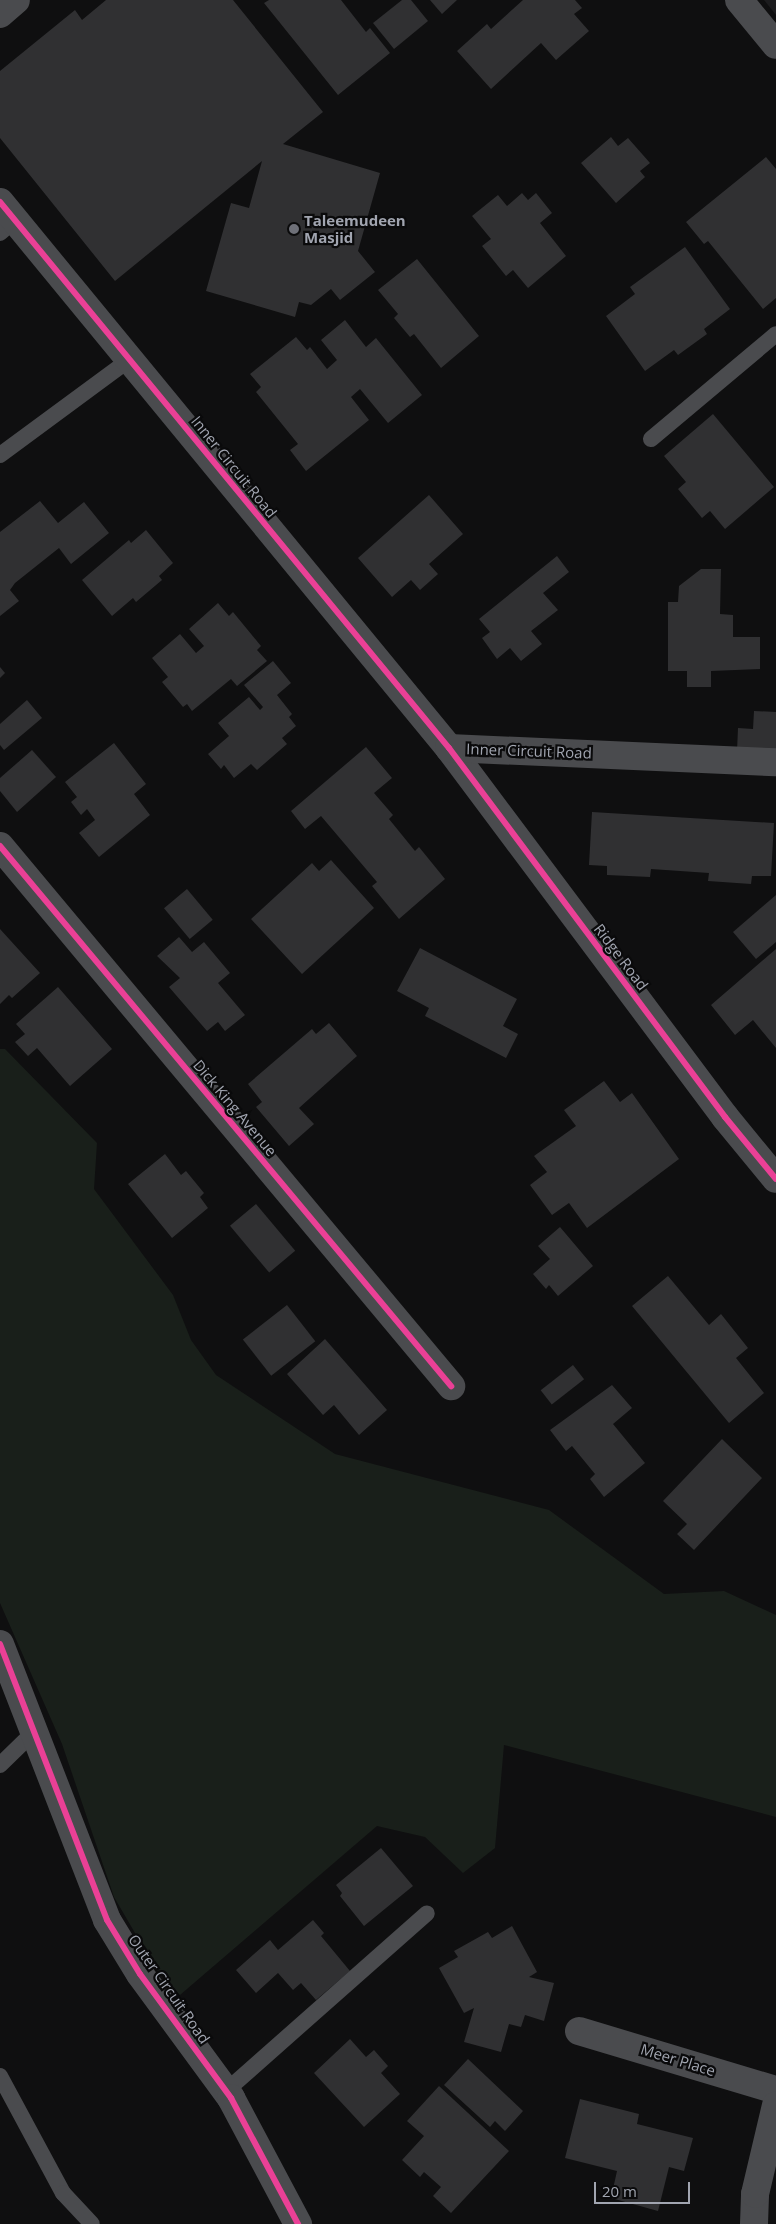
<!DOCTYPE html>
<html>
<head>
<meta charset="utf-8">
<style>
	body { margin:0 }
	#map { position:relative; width:776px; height:2224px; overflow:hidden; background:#0f0f10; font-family:"Open Sans",sans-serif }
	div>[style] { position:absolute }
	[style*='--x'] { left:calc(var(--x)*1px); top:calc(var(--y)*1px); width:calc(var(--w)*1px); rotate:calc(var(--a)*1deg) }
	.built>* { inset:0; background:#1c1c1e }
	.green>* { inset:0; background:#191f1a }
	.building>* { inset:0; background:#303032; transform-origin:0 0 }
	.lane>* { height:16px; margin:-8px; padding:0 8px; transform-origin:8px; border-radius:8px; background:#4a4b4e }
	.street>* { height:28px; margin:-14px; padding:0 14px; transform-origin:14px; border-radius:14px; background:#4a4b4e }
	.cycleway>* { height:6px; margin:-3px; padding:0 3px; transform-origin:3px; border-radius:3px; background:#ea4096 }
	.dots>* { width:14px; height:14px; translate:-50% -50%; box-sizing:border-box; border:2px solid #0a0a0b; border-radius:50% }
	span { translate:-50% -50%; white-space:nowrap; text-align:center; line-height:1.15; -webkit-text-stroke:4.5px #0a0a0b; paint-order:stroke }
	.poi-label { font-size:15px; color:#a1a5b0; font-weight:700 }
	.left { translate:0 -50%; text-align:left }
	.street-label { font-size:15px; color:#a1a5b0 }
	.scale { position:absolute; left:594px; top:2182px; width:96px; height:22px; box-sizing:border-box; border:2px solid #a1a5b0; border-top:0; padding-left:6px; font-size:15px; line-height:18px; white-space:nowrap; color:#a1a5b0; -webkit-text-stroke:4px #0a0a0b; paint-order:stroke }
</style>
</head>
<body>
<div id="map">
	<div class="built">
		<i style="clip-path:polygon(764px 0,776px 0,776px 15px)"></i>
	</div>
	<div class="green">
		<i style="clip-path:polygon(0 1049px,5px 1049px,97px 1143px,94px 1189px,173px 1295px,191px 1340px,216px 1375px,335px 1454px,549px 1510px,664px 1594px,724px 1591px,776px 1615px,776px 1817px,504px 1745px,495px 1848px,463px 1873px,425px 1837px,377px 1826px,180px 1995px,156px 1969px,114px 1897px,62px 1744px,0 1603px)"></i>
	</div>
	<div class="building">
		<i style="clip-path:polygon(106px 0,233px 0,323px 112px,283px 144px,380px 173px,358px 251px,375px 272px,340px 300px,331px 289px,311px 305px,299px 302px,295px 317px,206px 291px,231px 203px,249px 208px,262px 161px,115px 281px,0 138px,0 71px,75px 10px,82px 20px)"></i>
		<i style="clip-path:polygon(269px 0,341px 0,366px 32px,370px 28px,390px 53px,338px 95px,264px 3px)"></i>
		<i style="clip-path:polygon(402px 0,411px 0,428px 21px,394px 49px,373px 23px)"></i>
		<i style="clip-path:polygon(430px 0,457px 0,442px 14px)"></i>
		<i style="clip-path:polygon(523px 0,575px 0,582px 8px,574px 14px,589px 31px,556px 60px,541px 43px,491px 89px,457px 51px,487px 24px,491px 29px)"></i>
		<i style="clip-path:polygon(611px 137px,618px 146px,628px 138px,650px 163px,640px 171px,645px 177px,616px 203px,581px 163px)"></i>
		<i style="clip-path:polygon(766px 157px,776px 169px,776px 298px,763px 309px,708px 241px,704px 244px,686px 222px)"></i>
		<i style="clip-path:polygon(522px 193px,528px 200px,536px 193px,552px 213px,540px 223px,566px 256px,528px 288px,513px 270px,506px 276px,482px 246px,491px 239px,472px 216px,498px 195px,507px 206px)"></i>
		<i style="clip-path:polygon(685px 247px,730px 309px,704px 329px,707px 334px,678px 355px,674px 350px,645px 371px,606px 316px,635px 294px,630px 287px)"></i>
		<i style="clip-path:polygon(417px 259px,479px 336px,441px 368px,414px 334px,410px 337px,394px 318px,398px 314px,378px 290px)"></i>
		<i style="clip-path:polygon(345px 320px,366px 347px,376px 338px,422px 395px,388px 423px,360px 389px,351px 397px,369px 420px,306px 471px,290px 450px,298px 444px,256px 392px,261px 387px,250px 374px,296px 337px,307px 350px,310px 347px,327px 369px,337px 360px,321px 340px)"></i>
		<i style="clip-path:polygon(713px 414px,774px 487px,725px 529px,710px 511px,702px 518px,678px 489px,686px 482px,664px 456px)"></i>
		<i style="clip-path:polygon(429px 495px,463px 534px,429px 564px,438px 574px,420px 590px,411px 580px,392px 597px,358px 558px)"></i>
		<i style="clip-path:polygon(40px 501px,58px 523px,84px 502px,109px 533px,71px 564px,59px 548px,15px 583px,10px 590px,19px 601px,0 616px,0 532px)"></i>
		<i style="clip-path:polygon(146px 530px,173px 563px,159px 576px,162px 580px,136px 602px,133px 598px,112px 616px,82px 580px,129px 540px,131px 543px)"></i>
		<i style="clip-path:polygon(557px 556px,569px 572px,543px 593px,558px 610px,531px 631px,542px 644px,521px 661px,510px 648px,497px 659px,482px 638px,490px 632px,479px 619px)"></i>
		<i style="clip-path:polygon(701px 569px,721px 569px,720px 614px,733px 615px,733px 637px,760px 637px,760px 669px,711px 671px,711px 687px,687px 687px,687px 671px,668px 671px,668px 602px,678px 602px,679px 586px)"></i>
		<i style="clip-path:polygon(218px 603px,229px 616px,233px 612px,261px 646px,257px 650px,267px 661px,237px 686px,231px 679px,192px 711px,187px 704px,183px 707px,162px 682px,168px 677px,152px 658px,180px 634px,196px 653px,204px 646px,189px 629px)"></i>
		<i style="clip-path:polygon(273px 661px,291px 683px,277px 695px,292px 714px,289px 717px,296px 726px,282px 738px,287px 744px,257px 770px,251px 764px,234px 778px,224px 765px,221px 769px,208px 754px,229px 736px,218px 723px,249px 697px,260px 710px,263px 707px,244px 685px)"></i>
		<i style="clip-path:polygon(0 667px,5px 673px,0 678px)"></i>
		<i style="clip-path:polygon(27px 700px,42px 718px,4px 750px,0 745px,0 724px)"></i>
		<i style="clip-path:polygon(754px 711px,776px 712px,776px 753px,737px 751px,738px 728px,753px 729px)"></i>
		<i style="clip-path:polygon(114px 743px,146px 784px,134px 794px,150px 815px,99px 857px,79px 833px,95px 820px,87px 809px,81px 815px,71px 802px,77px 797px,65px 782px)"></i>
		<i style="clip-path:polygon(366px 747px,392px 778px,374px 793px,393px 815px,389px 819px,415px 851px,419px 847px,445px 879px,399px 919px,372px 886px,377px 882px,321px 816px,305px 829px,291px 811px)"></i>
		<i style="clip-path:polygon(32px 750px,56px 777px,17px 812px,0 791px,0 778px)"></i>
		<i style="clip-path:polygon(592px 812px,774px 823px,771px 876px,752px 876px,751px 884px,708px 881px,709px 873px,651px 869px,650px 877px,607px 875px,607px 866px,589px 865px)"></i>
		<i style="clip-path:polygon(331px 860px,374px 908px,302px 974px,251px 919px,312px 863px,319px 871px)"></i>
		<i style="left:187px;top:889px;width:40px;height:30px;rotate:50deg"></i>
		<i style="clip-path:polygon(776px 895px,776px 942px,756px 959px,733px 932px)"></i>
		<i style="clip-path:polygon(0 929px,40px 973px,12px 998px,9px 995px,0 1004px)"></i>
		<i style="clip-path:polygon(179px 937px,192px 952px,204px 942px,230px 973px,218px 983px,245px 1015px,225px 1031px,218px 1022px,207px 1031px,169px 987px,180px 978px,157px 956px)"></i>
		<i style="clip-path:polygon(420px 948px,517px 999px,503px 1026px,518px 1034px,506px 1058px,425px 1016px,429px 1008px,397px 991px)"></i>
		<i style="clip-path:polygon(776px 949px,776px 1048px,753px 1020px,735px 1035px,711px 1005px)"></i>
		<i style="clip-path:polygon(58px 987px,112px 1049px,70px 1086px,37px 1048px,28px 1056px,15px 1042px,25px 1034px,16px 1024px)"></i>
		<i style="clip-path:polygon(329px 1023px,357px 1056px,299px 1108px,314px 1124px,289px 1146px,256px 1107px,262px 1102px,248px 1084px,312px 1029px,316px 1034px)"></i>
		<i style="clip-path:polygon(604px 1081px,620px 1102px,632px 1093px,679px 1159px,587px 1228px,569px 1203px,552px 1215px,530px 1185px,547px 1172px,534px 1156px,576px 1126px,564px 1110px)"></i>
		<i style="clip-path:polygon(165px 1154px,181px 1175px,186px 1171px,204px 1193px,200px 1197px,208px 1208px,172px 1238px,128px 1184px)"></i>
		<i style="left:256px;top:1204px;width:61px;height:34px;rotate:50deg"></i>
		<i style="clip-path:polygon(560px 1227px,593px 1266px,558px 1296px,549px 1285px,546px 1289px,533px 1274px,550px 1259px,538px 1246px)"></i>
		<i style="clip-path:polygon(668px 1276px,709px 1325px,721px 1314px,748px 1348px,736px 1358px,764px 1393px,729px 1423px,632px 1306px)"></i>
		<i style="left:287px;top:1305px;width:46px;height:56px;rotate:52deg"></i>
		<i style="clip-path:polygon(325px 1339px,387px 1410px,359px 1435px,334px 1405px,323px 1415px,287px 1374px)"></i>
		<i style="left:573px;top:1365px;width:18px;height:41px;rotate:52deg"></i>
		<i style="clip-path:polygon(612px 1385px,632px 1408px,613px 1424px,645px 1463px,604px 1497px,590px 1479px,595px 1474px,572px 1446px,566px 1451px,550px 1430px)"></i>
		<i style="clip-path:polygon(722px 1439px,762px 1478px,694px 1550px,677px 1534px,687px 1524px,663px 1501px)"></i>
		<i style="clip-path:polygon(381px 1848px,413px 1886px,364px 1926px,340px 1896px,342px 1893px,336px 1885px)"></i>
		<i style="clip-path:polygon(313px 1920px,324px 1933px,321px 1936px,350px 1971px,316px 2000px,301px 1983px,293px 1990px,278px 1973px,256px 1993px,236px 1970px,270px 1940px,278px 1950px)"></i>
		<i style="clip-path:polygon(512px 1926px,537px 1972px,529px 1977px,554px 1983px,544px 2021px,525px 2015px,521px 2027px,509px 2024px,501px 2052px,464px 2042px,474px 2008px,464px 2013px,439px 1968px,458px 1957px,454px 1951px,488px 1932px,492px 1938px)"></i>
		<i style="clip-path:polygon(350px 2039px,366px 2057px,374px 2050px,388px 2066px,381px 2073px,400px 2094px,364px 2127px,314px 2073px)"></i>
		<i style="clip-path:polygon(468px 2059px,523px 2111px,505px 2131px,495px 2121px,490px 2127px,444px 2085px)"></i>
		<i style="clip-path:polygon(439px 2086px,509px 2151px,451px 2213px,433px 2196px,441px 2187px,424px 2172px,420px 2177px,402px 2160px,424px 2136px,407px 2121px)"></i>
		<i style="clip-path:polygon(580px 2099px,639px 2114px,637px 2124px,693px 2138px,684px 2171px,669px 2167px,658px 2211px,611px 2198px,617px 2171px,565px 2158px)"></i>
	</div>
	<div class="lane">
		<i style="--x:0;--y:233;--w:20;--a:-41"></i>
		<i style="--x:651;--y:439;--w:163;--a:-40"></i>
		<i style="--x:0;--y:455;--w:162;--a:-36.4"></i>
		<i style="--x:0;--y:1765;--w:49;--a:-44.2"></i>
		<i style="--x:0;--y:2076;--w:133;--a:61.7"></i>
		<i style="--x:63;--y:2193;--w:42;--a:46.9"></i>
		<i style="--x:226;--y:2091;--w:268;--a:-41.5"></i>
	</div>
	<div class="street">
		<i style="--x:739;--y:0;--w:58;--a:50.6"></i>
		<i style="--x:0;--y:14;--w:21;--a:-41"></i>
		<i style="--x:0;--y:202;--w:707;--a:50.57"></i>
		<i style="--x:449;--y:748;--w:461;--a:53.2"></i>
		<i style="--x:725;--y:1117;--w:80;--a:50.6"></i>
		<i style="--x:449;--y:748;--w:327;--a:2.5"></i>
		<i style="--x:0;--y:846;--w:704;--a:50.13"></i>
		<i style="--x:0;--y:1644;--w:296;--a:68.8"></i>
		<i style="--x:107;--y:1920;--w:63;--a:58.6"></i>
		<i style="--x:140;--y:1974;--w:154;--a:53.7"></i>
		<i style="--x:231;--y:2098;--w:143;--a:62"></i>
		<i style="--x:579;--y:2031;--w:206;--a:16.7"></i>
		<i style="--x:754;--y:2224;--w:30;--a:-88"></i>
		<i style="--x:755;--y:2194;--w:91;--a:-76.7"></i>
	</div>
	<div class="cycleway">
		<i style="--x:0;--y:202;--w:707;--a:50.57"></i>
		<i style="--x:449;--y:748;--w:461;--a:53.2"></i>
		<i style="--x:725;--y:1117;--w:80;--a:50.6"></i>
		<i style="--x:0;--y:846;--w:704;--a:50.13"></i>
		<i style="--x:0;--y:1644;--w:296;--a:68.8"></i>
		<i style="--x:107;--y:1920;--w:63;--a:58.6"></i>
		<i style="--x:140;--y:1974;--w:154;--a:53.7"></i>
		<i style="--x:231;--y:2098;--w:143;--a:62"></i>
	</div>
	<div class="dots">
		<i style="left:294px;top:229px;background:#6e7078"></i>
	</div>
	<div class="poi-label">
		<span class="left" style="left:304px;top:229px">Taleemudeen<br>Masjid</span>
	</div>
	<div class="street-label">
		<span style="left:234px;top:467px;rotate:51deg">Inner Circuit Road</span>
		<span style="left:529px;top:751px;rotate:2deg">Inner Circuit Road</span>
		<span style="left:621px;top:957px;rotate:53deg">Ridge Road</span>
		<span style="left:235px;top:1108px;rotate:50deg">Dick King Avenue</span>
		<span style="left:169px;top:1989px;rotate:55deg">Outer Circuit Road</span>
		<span style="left:678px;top:2060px;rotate:17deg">Meer Place</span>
	</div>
	<div class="scale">20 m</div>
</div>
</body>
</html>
